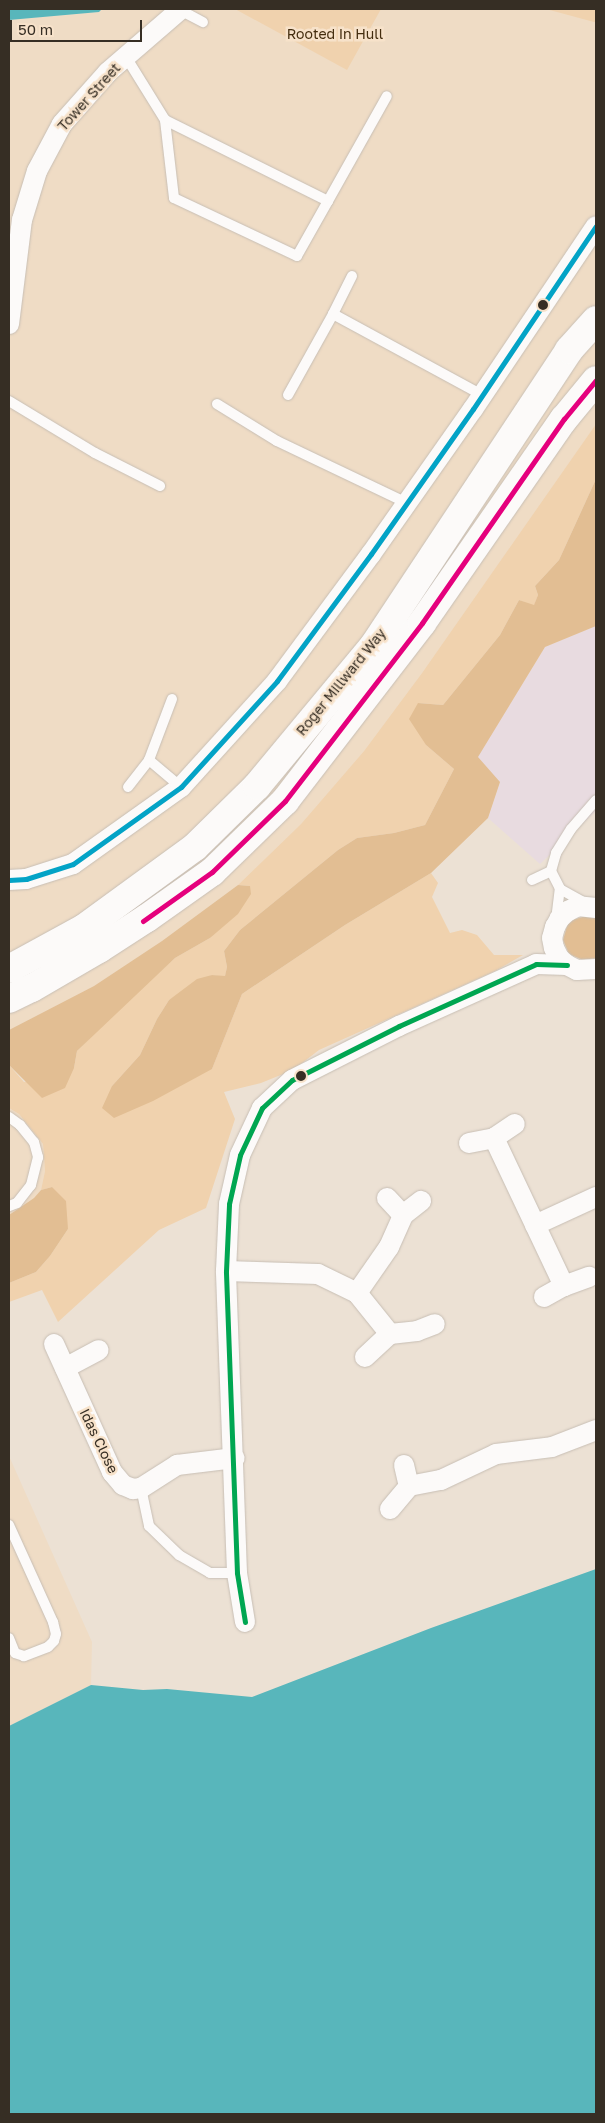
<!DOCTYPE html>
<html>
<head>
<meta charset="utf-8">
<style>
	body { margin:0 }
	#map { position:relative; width:605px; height:2123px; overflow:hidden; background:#ece1d4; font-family:"Golos Text",sans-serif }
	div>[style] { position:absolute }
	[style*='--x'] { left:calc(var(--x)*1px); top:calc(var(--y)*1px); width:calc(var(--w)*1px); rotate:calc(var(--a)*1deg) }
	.built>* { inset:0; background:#efdcc5 }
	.education>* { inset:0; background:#e8dbe0 }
	.green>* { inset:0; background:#f0d2ae }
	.forest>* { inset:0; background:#e2be93 }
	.water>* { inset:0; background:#58b6bb }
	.roads { filter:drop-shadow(0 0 1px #c7beb4) drop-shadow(0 0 1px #c7beb4) }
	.service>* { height:10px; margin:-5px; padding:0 5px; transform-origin:5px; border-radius:5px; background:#fcfaf9 }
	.minor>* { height:20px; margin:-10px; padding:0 10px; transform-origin:10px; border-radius:10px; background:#fcfaf9 }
	.trunk>* { height:28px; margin:-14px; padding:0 14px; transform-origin:14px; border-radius:14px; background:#fcfaf9 }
	.bus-1>* { height:5px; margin:-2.5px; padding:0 2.5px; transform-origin:2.5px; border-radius:2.5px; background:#03a3c6 }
	.bus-2>* { height:5px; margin:-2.5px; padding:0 2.5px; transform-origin:2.5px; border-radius:2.5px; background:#e5007d }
	.bus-3>* { height:5px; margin:-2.5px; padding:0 2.5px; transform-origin:2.5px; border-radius:2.5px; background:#00a651 }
	.dots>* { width:14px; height:14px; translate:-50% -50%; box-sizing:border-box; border:2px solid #f7e2ca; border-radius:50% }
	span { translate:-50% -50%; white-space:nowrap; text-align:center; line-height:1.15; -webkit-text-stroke:5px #f7e2ca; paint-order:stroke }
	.park-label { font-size:14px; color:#442d0f }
	.street-label { font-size:14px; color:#362e24 }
	.frame { position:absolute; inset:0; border:10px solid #362e24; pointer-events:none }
	.scale { position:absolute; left:10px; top:20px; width:132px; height:22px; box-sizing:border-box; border:2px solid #362e24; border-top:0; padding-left:6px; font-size:15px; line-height:18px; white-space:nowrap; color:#362e24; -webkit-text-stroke:4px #f7e2ca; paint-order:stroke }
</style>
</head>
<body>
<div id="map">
	<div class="built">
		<i style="clip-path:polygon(102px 9px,596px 9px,596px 424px,422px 673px,364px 751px,301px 824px,238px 885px,162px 941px,94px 986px,9px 1030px,9px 20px,99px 12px)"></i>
		<i style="clip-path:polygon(9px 1108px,19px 1114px,43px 1144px,45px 1171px,41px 1190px,34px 1198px,9px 1215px)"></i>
		<i style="clip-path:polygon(9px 1456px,92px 1642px,91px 1685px,9px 1726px)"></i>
	</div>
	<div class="education">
		<i style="clip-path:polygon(596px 626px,596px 811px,540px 864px,488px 818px,500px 782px,477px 758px,545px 647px)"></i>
	</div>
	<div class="green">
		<i style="clip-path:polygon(235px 9px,381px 9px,347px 70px)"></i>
		<i style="clip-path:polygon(546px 9px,596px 9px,596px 22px,594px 22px)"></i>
		<i style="clip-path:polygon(596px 424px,596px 479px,559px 560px,535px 586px,538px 595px,534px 606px,519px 600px,500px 635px,443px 705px,418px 703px,426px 745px,454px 769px,425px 825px,394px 833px,357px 838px,338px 850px,240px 930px,224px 951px,227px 967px,225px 977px,212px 975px,169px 1000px,157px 1019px,140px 1055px,112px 1086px,212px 1069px,242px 994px,345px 925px,431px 873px,438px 883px,432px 897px,450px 933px,462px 930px,477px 935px,494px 955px,523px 955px,495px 971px,319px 1050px,293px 1070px,261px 1083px,224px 1092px,235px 1119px,206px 1208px,159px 1230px,58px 1322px,42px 1290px,9px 1302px,9px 1283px,36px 1272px,50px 1256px,68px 1229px,52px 1187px,41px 1190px,45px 1171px,43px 1144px,19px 1114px,9px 1108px,9px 1065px,24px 1082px,74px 1068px,77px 1051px,119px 1009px,175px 958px,210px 938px,250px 886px,238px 885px,301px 824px,364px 751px,422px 673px)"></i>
	</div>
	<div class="forest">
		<i style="clip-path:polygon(596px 479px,596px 626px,545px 647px,478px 757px,500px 782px,488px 818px,431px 873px,345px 925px,242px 994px,212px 1069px,153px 1101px,114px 1118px,102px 1108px,112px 1086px,140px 1055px,157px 1019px,169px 1000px,197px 979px,212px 975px,225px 976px,227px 967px,224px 951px,240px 930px,338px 850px,357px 838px,394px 833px,425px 825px,454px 769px,426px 745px,409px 719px,418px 703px,443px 705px,500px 635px,519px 600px,534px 605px,538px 595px,535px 586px,559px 560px)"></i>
		<i style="clip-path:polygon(238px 885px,250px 886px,251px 894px,238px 914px,210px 938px,175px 958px,77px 1051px,74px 1068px,65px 1088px,42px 1098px,9px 1065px,9px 1030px,94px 986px,162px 941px)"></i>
		<i style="clip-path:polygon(586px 916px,596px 918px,596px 958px,583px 960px,569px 954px,563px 940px,567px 926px,572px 920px)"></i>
		<i style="clip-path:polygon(52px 1187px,66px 1201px,68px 1229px,50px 1256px,36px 1272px,9px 1283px,9px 1215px,34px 1198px,41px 1190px)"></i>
	</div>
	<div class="water">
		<i style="clip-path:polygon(9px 9px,102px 9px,99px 12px,9px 20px)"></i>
		<i style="clip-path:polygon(596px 1569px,596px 2114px,9px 2114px,9px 1726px,91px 1685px,143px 1690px,167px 1689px,252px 1697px,431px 1628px)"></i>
	</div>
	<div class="roads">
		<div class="service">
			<i style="--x:180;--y:10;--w:26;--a:28"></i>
			<i style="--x:126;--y:57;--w:74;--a:58.2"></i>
			<i style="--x:165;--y:120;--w:182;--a:26.4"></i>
			<i style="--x:328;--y:201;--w:63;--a:119.4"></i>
			<i style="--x:297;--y:256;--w:136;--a:-154.8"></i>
			<i style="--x:174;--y:198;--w:79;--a:-96.6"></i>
			<i style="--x:328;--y:201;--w:120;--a:-60.7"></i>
			<i style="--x:352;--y:276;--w:42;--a:116.6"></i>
			<i style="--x:333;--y:314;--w:170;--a:28.5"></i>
			<i style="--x:288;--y:395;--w:93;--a:-60.9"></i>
			<i style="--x:9;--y:401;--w:100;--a:31.2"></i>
			<i style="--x:95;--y:453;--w:73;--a:26.9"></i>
			<i style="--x:217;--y:404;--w:70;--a:31.7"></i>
			<i style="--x:277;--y:441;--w:144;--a:25.5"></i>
			<i style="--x:172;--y:699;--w:65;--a:110.7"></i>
			<i style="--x:149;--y:760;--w:42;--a:40.2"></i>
			<i style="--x:128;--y:787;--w:34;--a:-52"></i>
			<i style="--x:551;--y:871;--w:20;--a:63"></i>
			<i style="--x:560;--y:889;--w:29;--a:29"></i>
			<i style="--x:532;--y:880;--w:21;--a:-25"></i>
			<i style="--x:551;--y:871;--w:19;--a:-74"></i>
			<i style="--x:556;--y:853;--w:28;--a:-58"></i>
			<i style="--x:571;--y:829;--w:38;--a:-49"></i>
			<i style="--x:556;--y:920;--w:31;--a:-83"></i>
			<i style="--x:9;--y:1117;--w:14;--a:36"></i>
			<i style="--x:20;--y:1125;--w:22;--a:51"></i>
			<i style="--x:34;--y:1142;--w:16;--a:75"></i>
			<i style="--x:38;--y:1157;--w:29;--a:104"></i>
			<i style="--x:31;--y:1185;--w:23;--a:128"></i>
			<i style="--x:17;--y:1203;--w:9;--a:159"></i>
			<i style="--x:141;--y:1488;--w:39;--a:78"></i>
			<i style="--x:149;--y:1526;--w:42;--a:44"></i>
			<i style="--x:179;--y:1555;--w:36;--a:30"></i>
			<i style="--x:210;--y:1573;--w:27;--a:0"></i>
			<i style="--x:9;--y:1525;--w:107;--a:65.6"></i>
			<i style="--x:53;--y:1622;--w:12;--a:76"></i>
			<i style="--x:56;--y:1634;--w:7;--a:106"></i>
			<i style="--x:54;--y:1641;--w:8;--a:135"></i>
			<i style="--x:48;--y:1647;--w:26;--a:159"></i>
			<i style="--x:24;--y:1656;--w:9;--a:-162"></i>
			<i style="--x:15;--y:1653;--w:16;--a:-112"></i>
		</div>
		<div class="minor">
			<i style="--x:9;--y:324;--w:105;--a:-82.9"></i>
			<i style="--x:22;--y:220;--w:51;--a:-73"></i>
			<i style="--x:37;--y:171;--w:53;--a:-62"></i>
			<i style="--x:62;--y:124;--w:69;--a:-48.5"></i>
			<i style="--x:108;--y:72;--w:96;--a:-40.8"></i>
			<i style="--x:9;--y:880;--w:17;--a:-3"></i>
			<i style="--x:26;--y:879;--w:49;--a:-17.7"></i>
			<i style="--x:73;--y:864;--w:133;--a:-35.5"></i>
			<i style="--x:181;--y:787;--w:143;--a:-47.8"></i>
			<i style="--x:277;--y:681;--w:158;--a:-53.5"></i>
			<i style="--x:371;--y:554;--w:177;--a:-54.9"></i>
			<i style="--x:473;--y:409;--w:220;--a:-56.1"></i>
			<i style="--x:596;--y:908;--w:18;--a:-174"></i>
			<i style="--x:578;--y:906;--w:11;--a:153"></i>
			<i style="--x:568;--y:911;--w:11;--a:139"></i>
			<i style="--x:560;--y:918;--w:10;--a:119"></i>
			<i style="--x:555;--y:927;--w:11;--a:105"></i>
			<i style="--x:552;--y:938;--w:10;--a:79"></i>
			<i style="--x:554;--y:948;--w:11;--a:63"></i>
			<i style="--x:559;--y:958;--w:11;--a:41"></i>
			<i style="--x:567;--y:965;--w:11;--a:27"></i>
			<i style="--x:577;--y:970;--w:19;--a:-3"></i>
			<i style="--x:494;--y:1138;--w:164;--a:64.7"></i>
			<i style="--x:469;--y:1143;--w:25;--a:-11"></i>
			<i style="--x:494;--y:1138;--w:25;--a:-34"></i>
			<i style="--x:387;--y:1198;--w:23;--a:47"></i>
			<i style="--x:403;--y:1215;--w:23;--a:-38"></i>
			<i style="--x:535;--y:1225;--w:67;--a:-24.7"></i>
			<i style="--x:226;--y:1271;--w:92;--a:1.9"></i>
			<i style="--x:318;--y:1274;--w:43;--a:26"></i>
			<i style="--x:357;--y:1293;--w:53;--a:51.2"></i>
			<i style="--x:357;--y:1293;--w:56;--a:-55.2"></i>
			<i style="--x:389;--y:1247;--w:35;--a:-66"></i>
			<i style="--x:544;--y:1297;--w:23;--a:-29"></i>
			<i style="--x:564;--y:1286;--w:27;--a:-20"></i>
			<i style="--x:54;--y:1344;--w:141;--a:65.6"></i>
			<i style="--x:112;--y:1472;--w:17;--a:50"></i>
			<i style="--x:123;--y:1485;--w:11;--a:22"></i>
			<i style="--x:133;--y:1489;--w:8;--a:-7"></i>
			<i style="--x:141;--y:1488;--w:43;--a:-32.6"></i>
			<i style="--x:177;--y:1465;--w:58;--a:-6.9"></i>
			<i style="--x:365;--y:1357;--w:34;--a:-43"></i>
			<i style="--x:390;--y:1334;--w:27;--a:-6"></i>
			<i style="--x:417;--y:1331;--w:19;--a:-21"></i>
			<i style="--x:65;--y:1368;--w:38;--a:-28"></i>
			<i style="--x:404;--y:1465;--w:22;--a:77"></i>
			<i style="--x:390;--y:1509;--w:30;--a:-50"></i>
			<i style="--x:409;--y:1486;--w:33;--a:-11"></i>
			<i style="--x:441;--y:1480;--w:61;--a:-25.3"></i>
			<i style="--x:496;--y:1454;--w:56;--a:-7.1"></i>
			<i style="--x:552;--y:1447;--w:47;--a:-21.1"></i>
			<i style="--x:245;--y:1622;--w:50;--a:-99.3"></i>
			<i style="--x:237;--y:1573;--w:302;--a:-92.1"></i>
			<i style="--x:226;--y:1271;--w:67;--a:-87.4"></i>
			<i style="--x:229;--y:1204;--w:50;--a:-77.3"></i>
			<i style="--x:240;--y:1155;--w:52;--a:-64.9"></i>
			<i style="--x:262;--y:1108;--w:41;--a:-43"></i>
			<i style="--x:292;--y:1080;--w:120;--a:-26.8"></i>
			<i style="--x:399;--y:1026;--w:150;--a:-24.3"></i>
			<i style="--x:536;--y:964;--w:31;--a:2"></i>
		</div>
		<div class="trunk">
			<i style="--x:9;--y:969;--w:85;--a:-28.7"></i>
			<i style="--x:84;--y:928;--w:137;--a:-36.1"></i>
			<i style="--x:195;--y:847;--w:87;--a:-44.5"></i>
			<i style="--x:257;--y:786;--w:183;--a:-50.3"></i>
			<i style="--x:374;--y:645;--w:354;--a:-56.5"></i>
			<i style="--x:569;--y:350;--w:40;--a:-48"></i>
			<i style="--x:9;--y:999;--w:25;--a:-26"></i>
			<i style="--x:32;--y:988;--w:78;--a:-30.2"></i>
			<i style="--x:99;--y:949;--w:57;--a:-32.9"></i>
			<i style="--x:147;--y:918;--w:80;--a:-35.3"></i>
			<i style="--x:212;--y:872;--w:102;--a:-44.2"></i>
			<i style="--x:285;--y:801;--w:225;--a:-52.4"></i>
			<i style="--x:422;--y:623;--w:249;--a:-55.2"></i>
			<i style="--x:564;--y:419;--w:50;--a:-50.6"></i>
		</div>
	</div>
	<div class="bus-1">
		<i style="--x:9;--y:880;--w:17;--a:-3"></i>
		<i style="--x:26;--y:879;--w:49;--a:-17.7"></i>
		<i style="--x:73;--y:864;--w:133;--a:-35.5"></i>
		<i style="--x:181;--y:787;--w:143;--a:-47.8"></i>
		<i style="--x:277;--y:681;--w:158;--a:-53.5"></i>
		<i style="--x:371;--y:554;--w:177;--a:-54.9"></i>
		<i style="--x:473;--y:409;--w:220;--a:-56.1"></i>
	</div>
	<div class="bus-2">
		<i style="--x:143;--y:921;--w:85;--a:-35.4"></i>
		<i style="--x:212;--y:872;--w:102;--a:-44.2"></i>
		<i style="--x:285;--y:801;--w:225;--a:-52.4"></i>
		<i style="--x:422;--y:623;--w:249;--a:-55.2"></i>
		<i style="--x:564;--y:419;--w:50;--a:-50.6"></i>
	</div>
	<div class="bus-3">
		<i style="--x:245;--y:1622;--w:50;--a:-99.3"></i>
		<i style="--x:237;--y:1573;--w:302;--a:-92.1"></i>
		<i style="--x:226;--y:1271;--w:67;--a:-87.4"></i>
		<i style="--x:229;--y:1204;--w:50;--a:-77.3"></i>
		<i style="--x:240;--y:1155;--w:52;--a:-64.9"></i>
		<i style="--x:262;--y:1108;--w:41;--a:-43"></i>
		<i style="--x:292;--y:1080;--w:120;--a:-26.8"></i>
		<i style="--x:399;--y:1026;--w:150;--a:-24.3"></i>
		<i style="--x:536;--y:964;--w:31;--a:2"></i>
	</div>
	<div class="dots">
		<i style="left:543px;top:305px;background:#362e24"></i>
		<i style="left:301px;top:1076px;background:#362e24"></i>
	</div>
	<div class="park-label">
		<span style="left:335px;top:34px">Rooted In Hull</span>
	</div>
	<div class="street-label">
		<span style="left:89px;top:97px;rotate:-48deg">Tower Street</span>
		<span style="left:341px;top:682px;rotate:-51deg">Roger Millward Way</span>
		<span style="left:99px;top:1441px;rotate:64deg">Idas Close</span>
	</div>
	<div class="frame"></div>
	<div class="scale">50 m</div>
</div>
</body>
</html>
